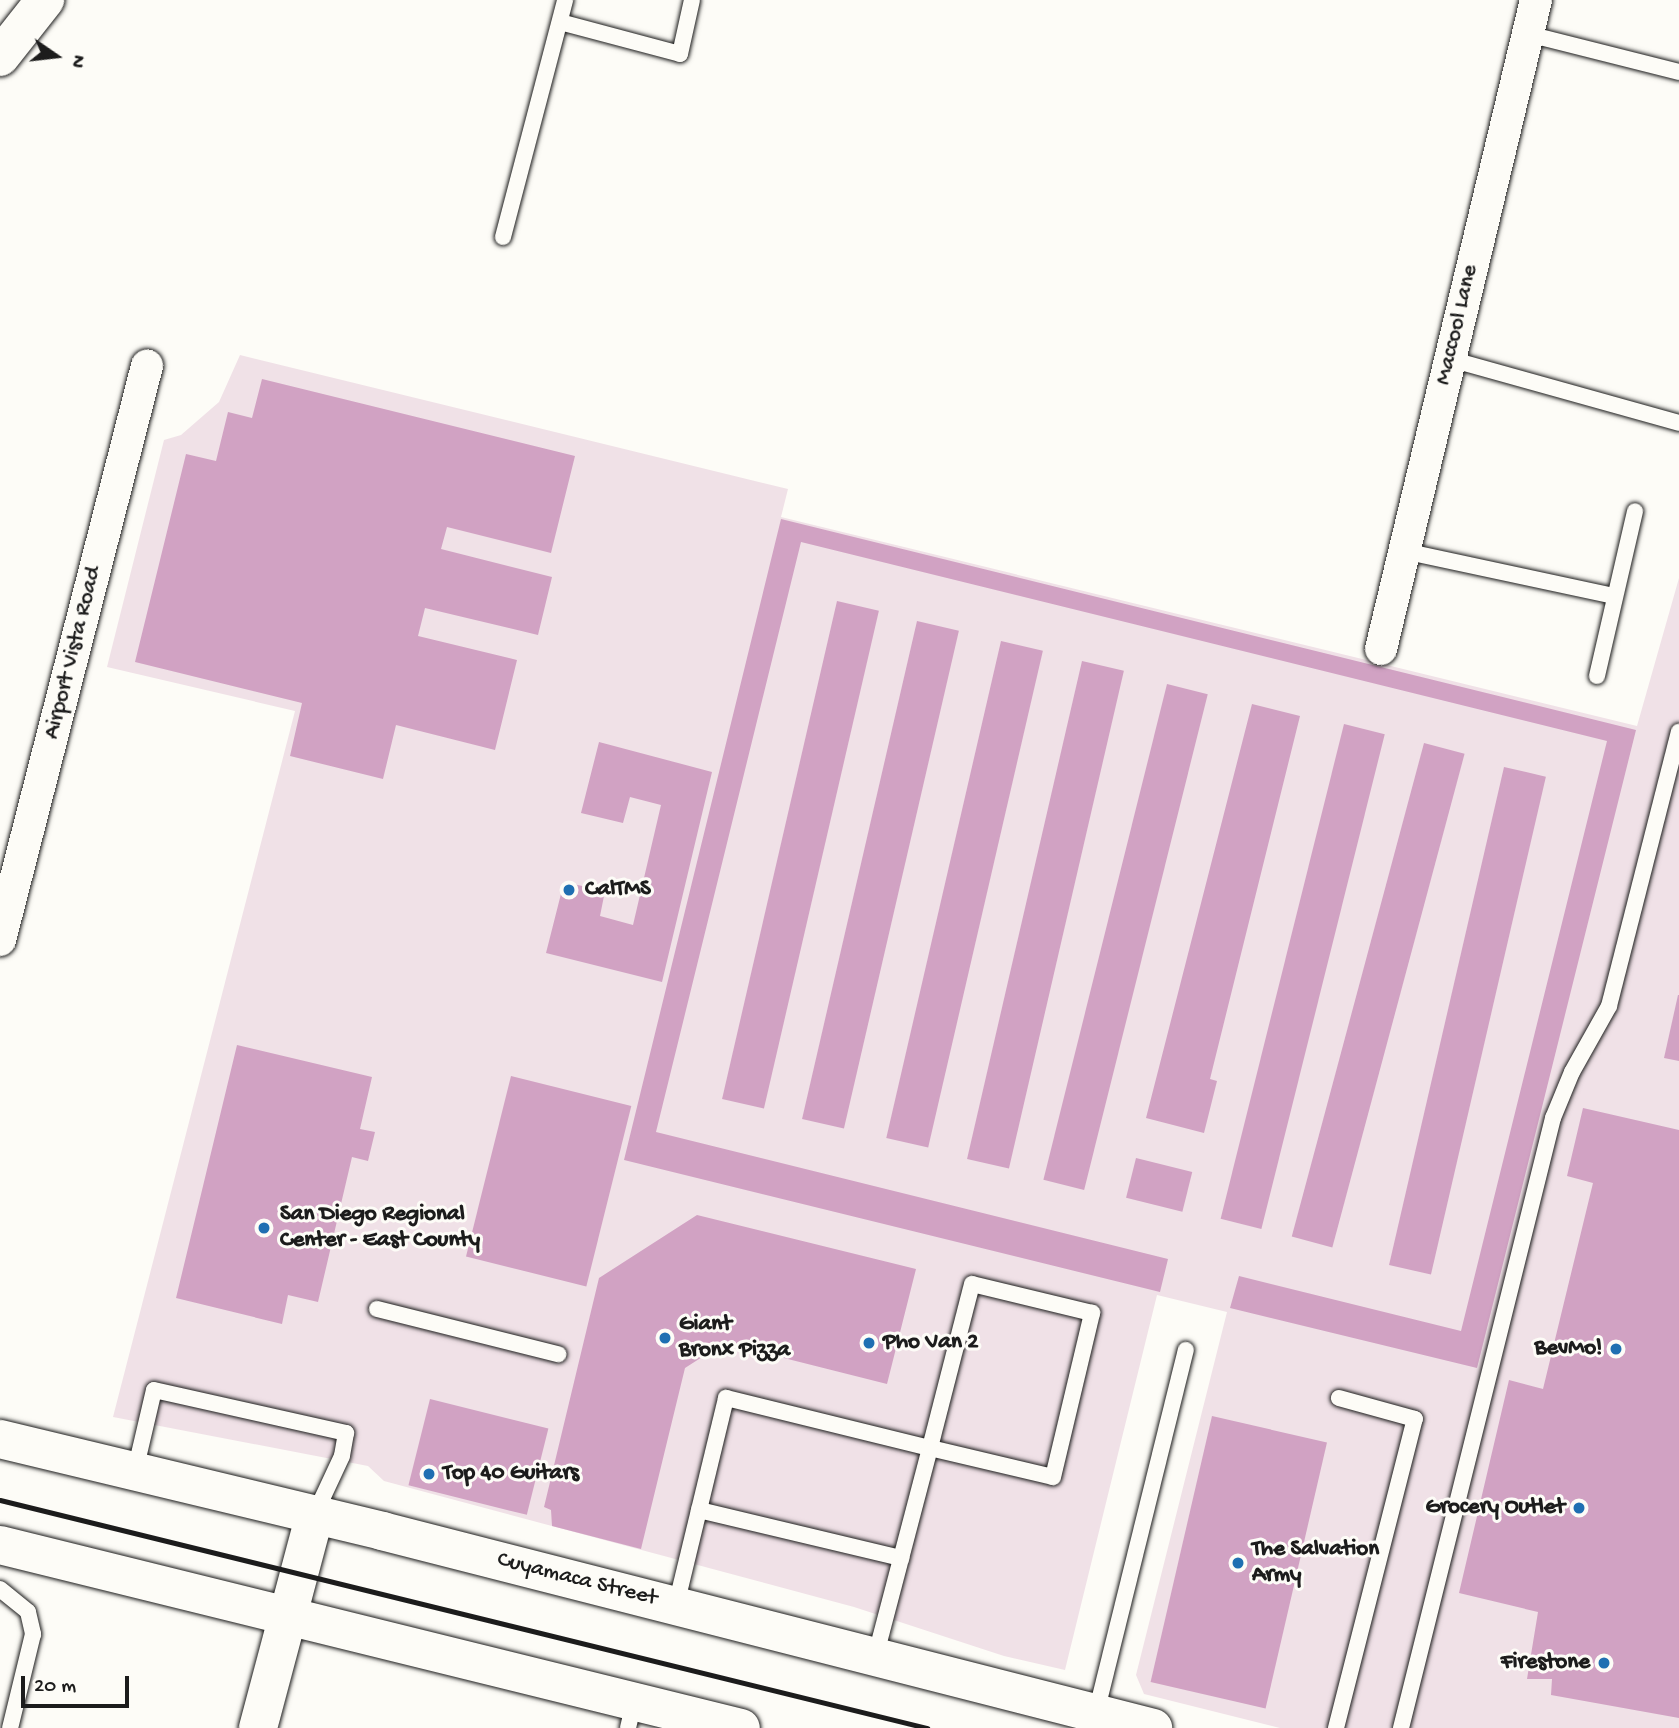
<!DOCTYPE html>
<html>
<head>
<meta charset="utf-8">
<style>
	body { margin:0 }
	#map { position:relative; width:1679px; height:1728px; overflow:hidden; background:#fdfcf7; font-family:"Gochi Hand",sans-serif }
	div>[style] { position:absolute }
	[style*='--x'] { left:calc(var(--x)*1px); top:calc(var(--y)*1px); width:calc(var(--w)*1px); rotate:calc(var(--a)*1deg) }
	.built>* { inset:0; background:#f0e1e7 }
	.building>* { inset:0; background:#d1a2c3; transform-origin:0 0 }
	.roads { filter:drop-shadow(0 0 2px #1c1c1c) drop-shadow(0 0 2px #1c1c1c) }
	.lane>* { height:16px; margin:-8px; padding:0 8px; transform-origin:8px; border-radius:8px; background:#fdfcf7 }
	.street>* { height:32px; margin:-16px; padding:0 16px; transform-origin:16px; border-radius:16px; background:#fdfcf7 }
	.secondary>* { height:38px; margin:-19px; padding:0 19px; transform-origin:19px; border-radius:19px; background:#fdfcf7 }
	.primary>* { height:38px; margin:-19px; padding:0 19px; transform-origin:19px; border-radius:19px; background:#fdfcf7 }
	.highway>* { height:38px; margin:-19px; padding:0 19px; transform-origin:19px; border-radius:19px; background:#fdfcf7 }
	.rail>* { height:5px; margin:-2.5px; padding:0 2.5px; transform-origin:2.5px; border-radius:2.5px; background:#1c1c1c }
	.dots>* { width:19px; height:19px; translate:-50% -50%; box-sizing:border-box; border:4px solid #fdfcf7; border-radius:50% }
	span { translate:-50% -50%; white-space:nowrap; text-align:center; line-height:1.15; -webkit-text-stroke:6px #fdfcf7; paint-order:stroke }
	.street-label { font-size:23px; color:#1c1c1c }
	.poi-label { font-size:23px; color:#1c1c1c; font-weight:700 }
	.left { translate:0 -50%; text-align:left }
	.right { translate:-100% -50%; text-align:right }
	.north { position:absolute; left:21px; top:21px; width:70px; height:70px; -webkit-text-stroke:5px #fdfcf7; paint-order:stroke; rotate:104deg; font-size:19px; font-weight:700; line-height:28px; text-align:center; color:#1c1c1c }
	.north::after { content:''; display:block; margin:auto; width:24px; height:32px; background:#1c1c1c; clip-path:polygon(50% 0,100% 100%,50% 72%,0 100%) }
	.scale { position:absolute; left:21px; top:1676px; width:108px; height:32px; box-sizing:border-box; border:4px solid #1c1c1c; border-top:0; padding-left:9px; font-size:21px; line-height:24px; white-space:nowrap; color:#1c1c1c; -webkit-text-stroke:5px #fdfcf7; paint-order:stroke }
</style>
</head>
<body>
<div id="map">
	<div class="built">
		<i style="clip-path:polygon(240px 355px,788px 489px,781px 517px,1637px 726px,1679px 578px,1679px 1728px,1280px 1728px,1144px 1694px,1136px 1675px,1227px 1312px,1157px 1295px,1065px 1670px,1004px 1656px,854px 1607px,384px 1481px,368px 1466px,113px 1417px,295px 711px,107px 667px,164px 440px,181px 435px,219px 402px)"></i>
	</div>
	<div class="building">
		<i style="clip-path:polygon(262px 379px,575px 456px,551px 553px,447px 527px,441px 549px,552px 577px,538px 635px,425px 608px,418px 636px,517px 660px,495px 750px,396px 725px,383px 779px,290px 756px,302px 703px,135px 662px,186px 454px,216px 461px,228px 412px,252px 418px)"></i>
		<i style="clip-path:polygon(781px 519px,1636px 730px,1477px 1368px,1230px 1308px,1239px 1276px,1461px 1331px,1607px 741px,801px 542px,656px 1132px,1168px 1259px,1160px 1292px,624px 1160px)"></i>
		<i style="left:837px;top:601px;width:43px;height:511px;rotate:13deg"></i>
		<i style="left:917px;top:621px;width:43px;height:511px;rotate:13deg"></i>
		<i style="left:1001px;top:641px;width:43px;height:510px;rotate:13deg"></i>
		<i style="left:1082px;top:661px;width:43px;height:511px;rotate:13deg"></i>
		<i style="left:1167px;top:684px;width:42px;height:511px;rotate:14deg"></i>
		<i style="clip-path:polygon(1252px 704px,1300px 716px,1210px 1079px,1217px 1081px,1204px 1133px,1146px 1118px)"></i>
		<i style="left:1344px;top:724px;width:42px;height:510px;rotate:14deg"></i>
		<i style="clip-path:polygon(599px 742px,712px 772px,662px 982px,546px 953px,564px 882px,605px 891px,600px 916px,633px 925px,661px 805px,630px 797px,623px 823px,581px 813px)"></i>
		<i style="left:1424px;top:743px;width:42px;height:511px;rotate:15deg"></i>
		<i style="left:1504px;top:767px;width:43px;height:511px;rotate:13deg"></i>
		<i style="clip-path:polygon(1678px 995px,1679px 995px,1679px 1061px,1664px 1058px)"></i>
		<i style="clip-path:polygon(237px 1045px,372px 1077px,360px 1129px,375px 1132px,368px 1161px,352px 1157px,318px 1302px,288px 1295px,282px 1324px,176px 1298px)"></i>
		<i style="left:511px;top:1076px;width:124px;height:186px;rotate:14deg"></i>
		<i style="clip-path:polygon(1583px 1108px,1679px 1130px,1679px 1718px,1551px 1695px,1552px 1679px,1527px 1679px,1538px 1612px,1459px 1593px,1509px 1380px,1543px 1389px,1593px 1183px,1567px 1176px)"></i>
		<i style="left:1136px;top:1158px;width:58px;height:41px;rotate:14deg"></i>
		<i style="clip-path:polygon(697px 1215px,916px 1269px,887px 1384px,724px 1343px,685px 1368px,641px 1549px,552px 1526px,551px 1510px,544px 1507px,599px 1278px)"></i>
		<i style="left:430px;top:1399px;width:122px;height:89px;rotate:14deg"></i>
		<i style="left:1212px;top:1416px;width:118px;height:273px;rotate:13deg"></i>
	</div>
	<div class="roads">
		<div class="lane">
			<i style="--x:560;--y:22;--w:124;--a:14.9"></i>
			<i style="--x:680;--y:54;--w:55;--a:-77.5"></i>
			<i style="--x:1528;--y:34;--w:156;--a:14.1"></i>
			<i style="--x:503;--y:237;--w:245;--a:-75.3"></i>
			<i style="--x:1450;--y:359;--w:238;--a:15.6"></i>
			<i style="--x:1404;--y:551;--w:215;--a:12.1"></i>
			<i style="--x:1597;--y:676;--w:169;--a:-77"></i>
			<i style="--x:377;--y:1309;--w:187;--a:14"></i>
			<i style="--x:135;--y:1471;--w:83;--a:-76.8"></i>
			<i style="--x:154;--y:1390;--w:197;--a:12.6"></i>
			<i style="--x:346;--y:1433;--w:23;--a:100"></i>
			<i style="--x:342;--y:1456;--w:64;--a:115"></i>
			<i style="--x:699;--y:1510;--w:208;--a:13.4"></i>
			<i style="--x:0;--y:1589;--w:36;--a:39"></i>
			<i style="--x:28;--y:1612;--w:23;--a:77"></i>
			<i style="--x:33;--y:1634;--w:97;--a:103.7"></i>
			<i style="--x:676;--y:1605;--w:213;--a:-76.4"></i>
			<i style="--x:726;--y:1398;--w:210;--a:13.8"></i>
			<i style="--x:930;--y:1448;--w:126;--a:13.3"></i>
			<i style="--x:1053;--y:1477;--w:169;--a:-76.6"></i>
			<i style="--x:1092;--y:1313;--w:123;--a:-166.4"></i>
			<i style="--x:972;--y:1284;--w:169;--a:104.4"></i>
			<i style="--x:930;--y:1448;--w:216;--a:104.7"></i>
			<i style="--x:1096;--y:1713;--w:374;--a:-76.1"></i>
			<i style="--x:628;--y:1728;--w:27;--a:-77"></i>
			<i style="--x:1336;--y:1728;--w:319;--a:-75.7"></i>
			<i style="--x:1415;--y:1419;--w:79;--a:-164.6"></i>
			<i style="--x:1401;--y:1728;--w:629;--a:-76.01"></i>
			<i style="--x:1553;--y:1118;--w:50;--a:-67.6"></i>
			<i style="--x:1572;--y:1072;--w:76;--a:-60.7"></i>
			<i style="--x:1609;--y:1006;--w:283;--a:-75.7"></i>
		</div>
		<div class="street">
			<i style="--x:1381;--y:649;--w:667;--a:-76.57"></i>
			<i style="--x:0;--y:940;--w:593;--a:-75.64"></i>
		</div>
		<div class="secondary">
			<i style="--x:258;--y:1728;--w:221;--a:-75.1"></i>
		</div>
		<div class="primary">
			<i style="--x:0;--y:1439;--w:393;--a:13.5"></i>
			<i style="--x:382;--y:1531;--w:796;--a:14.33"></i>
			<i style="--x:0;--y:1545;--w:763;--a:13.87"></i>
		</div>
		<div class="highway">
			<i style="--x:0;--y:57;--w:73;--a:-51.7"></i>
		</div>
	</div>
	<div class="rail">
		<i style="--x:0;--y:1500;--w:955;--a:13.82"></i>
	</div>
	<div class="dots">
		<i style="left:569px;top:890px;background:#1f6fb2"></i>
		<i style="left:264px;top:1228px;background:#1f6fb2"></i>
		<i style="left:665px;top:1338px;background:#1f6fb2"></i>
		<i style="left:869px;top:1343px;background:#1f6fb2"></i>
		<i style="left:1616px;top:1349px;background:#1f6fb2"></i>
		<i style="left:429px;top:1474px;background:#1f6fb2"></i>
		<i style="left:1579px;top:1508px;background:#1f6fb2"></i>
		<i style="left:1238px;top:1563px;background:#1f6fb2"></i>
		<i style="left:1604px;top:1663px;background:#1f6fb2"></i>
	</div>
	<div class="street-label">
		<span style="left:1458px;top:325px;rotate:-77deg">Maccool Lane</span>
		<span style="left:74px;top:653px;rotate:-76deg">Airport Vista Road</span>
		<span style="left:577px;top:1580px;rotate:14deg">Cuyamaca Street</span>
	</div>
	<div class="poi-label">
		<span class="left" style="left:585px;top:890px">CalTMS</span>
		<span class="left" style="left:280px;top:1228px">San Diego Regional<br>Center - East County</span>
		<span class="left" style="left:679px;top:1338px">Giant<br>Bronx Pizza</span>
		<span class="left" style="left:883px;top:1343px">Pho Van 2</span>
		<span class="right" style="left:1602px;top:1349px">BevMo!</span>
		<span class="left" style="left:443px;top:1474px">Top 40 Guitars</span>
		<span class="right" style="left:1565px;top:1508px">Grocery Outlet</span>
		<span class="left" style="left:1252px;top:1563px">The Salvation<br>Army</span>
		<span class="right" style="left:1590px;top:1663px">Firestone</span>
	</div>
	<div class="north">N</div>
	<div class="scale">20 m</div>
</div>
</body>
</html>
